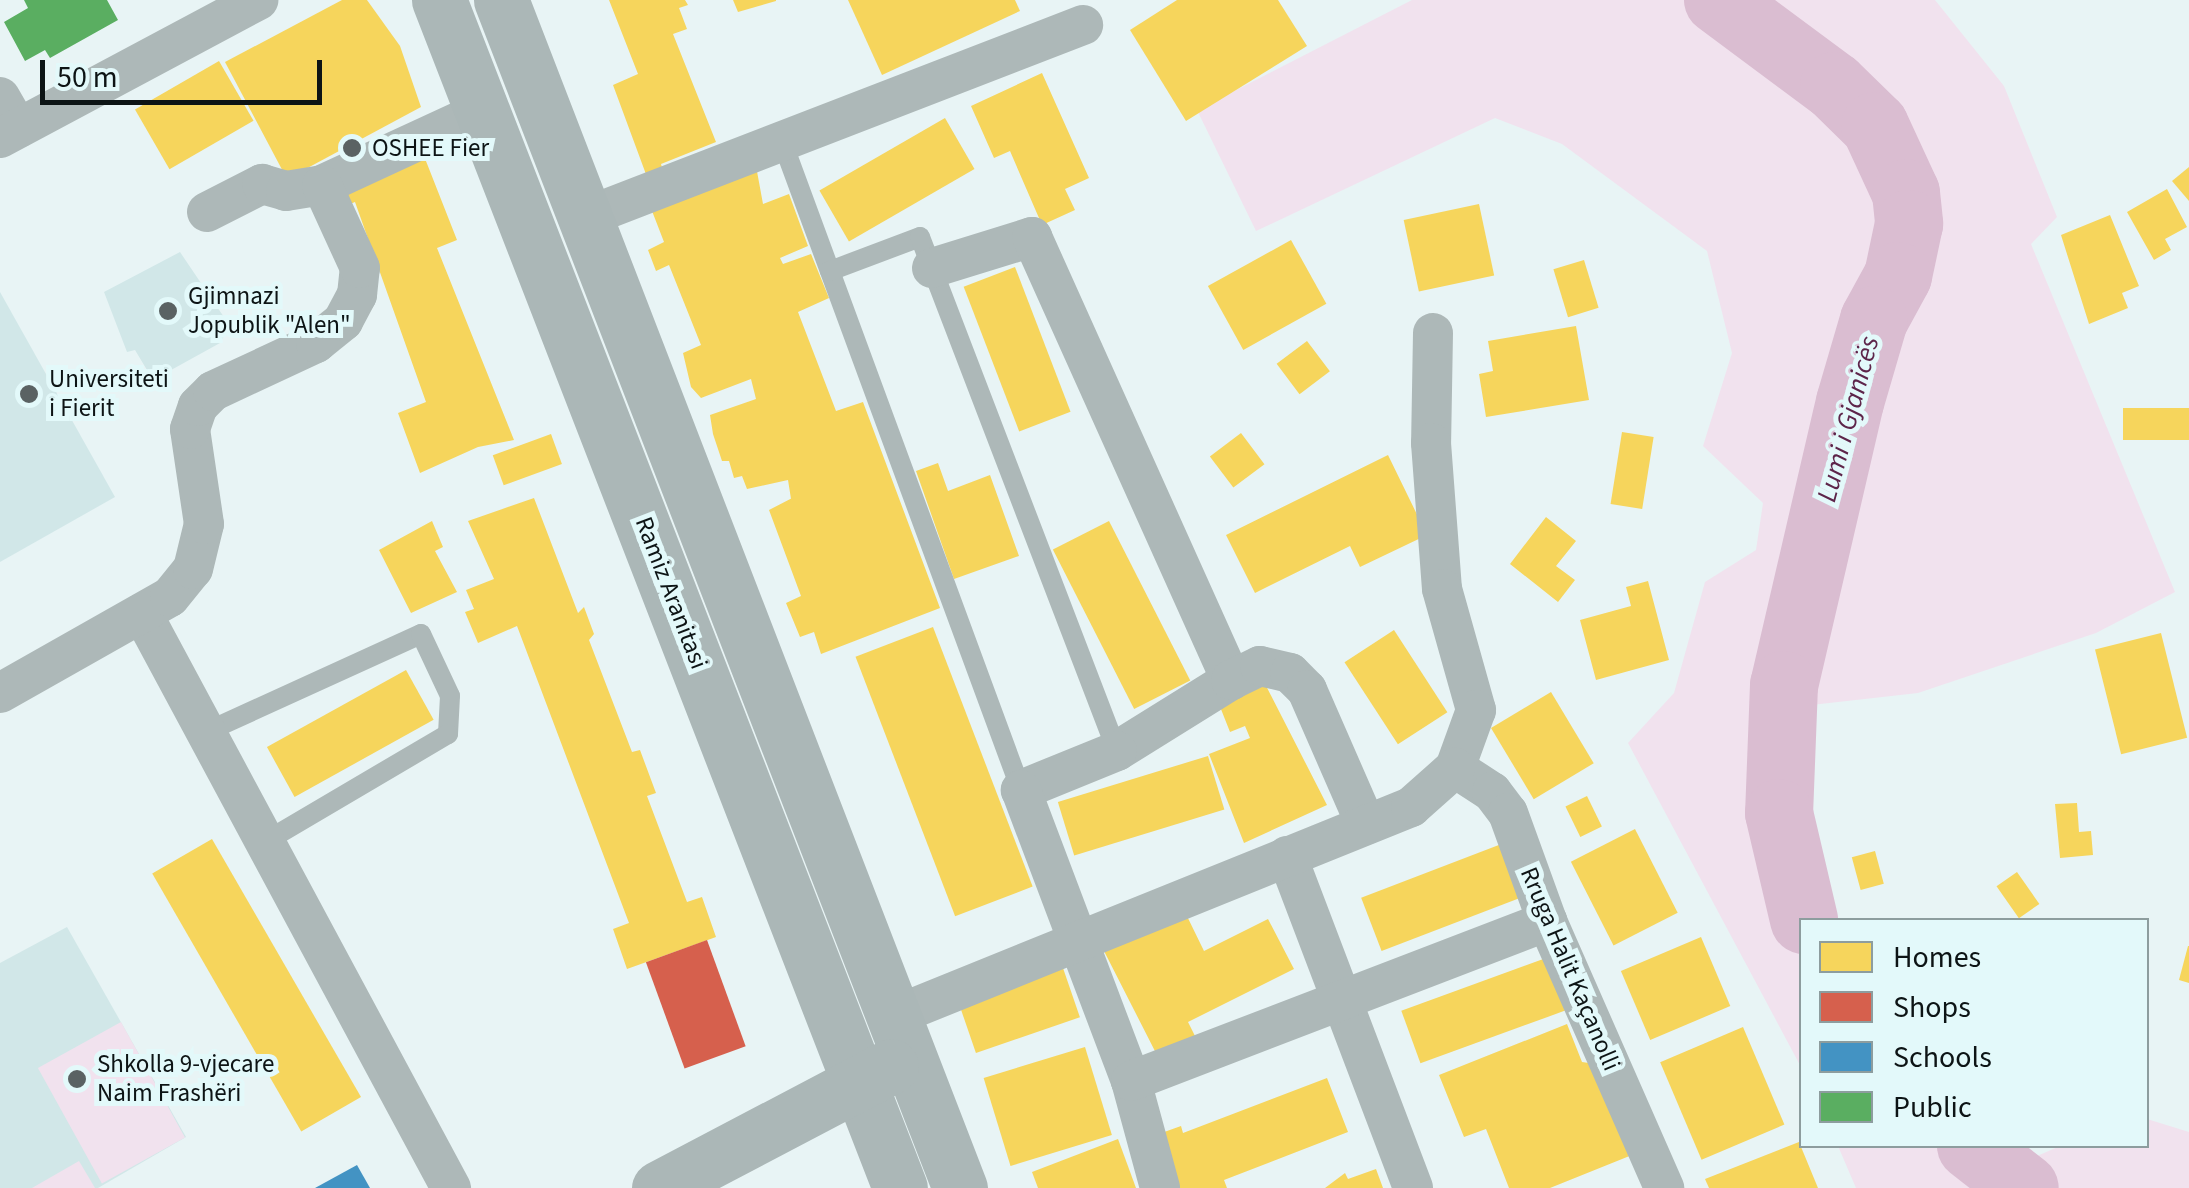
<!DOCTYPE html>
<html>
<head>
<meta charset="utf-8">
<style>
	body { margin:0 }
	#map { position:relative; width:2189px; height:1188px; overflow:hidden; background:#e8f4f5; font-family:"Source Sans 3",sans-serif }
	div>[style] { position:absolute }
	[style*='--x'] { left:calc(var(--x)*1px); top:calc(var(--y)*1px); width:calc(var(--w)*1px); rotate:calc(var(--a)*1deg) }
	.built>* { inset:0; background:#d1e7e8 }
	.green>* { inset:0; background:#f1e2ee; transform-origin:0 0 }
	.homes>* { inset:0; background:#f6d55c; transform-origin:0 0 }
	.shops>* { inset:0; background:#d6604d; transform-origin:0 0 }
	.schools>* { inset:0; background:#4393c3 }
	.public>* { inset:0; background:#5aae61 }
	.river>* { height:68px; margin:-34px; padding:0 34px; transform-origin:34px; border-radius:34px; background:#dabdd1 }
	.lane>* { height:20px; margin:-10px; padding:0 10px; transform-origin:10px; border-radius:10px; background:#adb8b8 }
	.street>* { height:40px; margin:-20px; padding:0 20px; transform-origin:20px; border-radius:20px; background:#adb8b8 }
	.secondary>* { height:55px; margin:-27.5px; padding:0 27.5px; transform-origin:27.5px; border-radius:27.5px; background:#abb7b7 }
	.dots>* { width:28px; height:28px; translate:-50% -50%; box-sizing:border-box; border:5px solid #e3f9fa; border-radius:50% }
	span { translate:-50% -50%; white-space:nowrap; text-align:center; line-height:1.15; -webkit-text-stroke:10px #e3f9fa; paint-order:stroke }
	.poi-label { font-size:25px; color:#0d1415 }
	.left { translate:0 -50%; text-align:left }
	.street-label { font-size:25px; color:#0d1415 }
	.water-label { font-size:28px; color:#5d254a; font-style:italic }
	.legend { position:absolute; left:1799px; top:918px; width:350px; height:230px; box-sizing:border-box; background:#e3f9fa; border:2px solid #8d9d9e; margin:0; padding:12px 18px; list-style:none; font-size:30px; color:#0d1415 }
	.legend li { display:flex; align-items:center; gap:20px; height:50px }
	.legend b { width:50px; border:2px solid #8d9d9e }
	.scale { position:absolute; left:40px; top:60px; width:282px; height:45px; box-sizing:border-box; border:5px solid #0d1415; border-top:0; padding-left:12px; font-size:30px; line-height:35px; white-space:nowrap; color:#0d1415; -webkit-text-stroke:8px #e3f9fa; paint-order:stroke }
</style>
</head>
<body>
<div id="map">
	<div class="built">
		<i style="clip-path:polygon(180px 252px,230px 326px,220px 343px,153px 380px,135px 350px,127px 352px,104px 292px)"></i>
		<i style="clip-path:polygon(0 292px,115px 497px,0 562px)"></i>
		<i style="clip-path:polygon(67px 927px,186px 1137px,98px 1188px,0 1188px,0 963px)"></i>
	</div>
	<div class="green">
		<i style="clip-path:polygon(1412px 0,1935px 0,2004px 86px,2057px 217px,2031px 244px,2175px 592px,2096px 633px,1918px 693px,1776px 709px,1773px 813px,1801px 935px,1801px 1067px,1628px 743px,1674px 693px,1705px 582px,1756px 550px,1763px 503px,1703px 446px,1732px 353px,1707px 251px,1562px 144px,1495px 118px,1256px 231px,1197px 110px)"></i>
		<i style="left:121px;top:1022px;width:132px;height:95px;rotate:61deg"></i>
		<i style="clip-path:polygon(2147px 1119px,2189px 1132px,2189px 1188px,1856px 1188px,1838px 1146px,1963px 1146px,1996px 1174px,2060px 1146px,2146px 1146px)"></i>
		<i style="clip-path:polygon(79px 1161px,95px 1188px,32px 1188px)"></i>
	</div>
	<div class="homes">
		<i style="clip-path:polygon(342px 0,367px 0,400px 46px,421px 107px,287px 179px,225px 62px)"></i>
		<i style="clip-path:polygon(609px 0,685px 0,688px 5px,679px 8px,687px 29px,673px 34px,716px 142px,661px 164px,663px 171px,647px 177px,613px 85px,638px 74px)"></i>
		<i style="clip-path:polygon(733px 0,776px 0,776px 1px,738px 12px)"></i>
		<i style="clip-path:polygon(848px 0,1015px 0,1020px 11px,882px 75px)"></i>
		<i style="clip-path:polygon(1177px 0,1278px 0,1307px 46px,1186px 121px,1130px 30px)"></i>
		<i style="left:219px;top:61px;width:69px;height:97px;rotate:60deg"></i>
		<i style="clip-path:polygon(1042px 73px,1089px 178px,1065px 189px,1075px 210px,1042px 225px,1010px 151px,994px 158px,971px 106px)"></i>
		<i style="left:945px;top:118px;width:59px;height:145px;rotate:60deg"></i>
		<i style="clip-path:polygon(754px 155px,763px 204px,789px 194px,808px 246px,780px 258px,783px 264px,811px 254px,829px 298px,798px 312px,836px 411px,863px 402px,940px 608px,821px 654px,814px 632px,800px 637px,786px 603px,801px 596px,769px 510px,798px 495px,791px 499px,788px 480px,747px 489px,742px 476px,734px 478px,729px 461px,722px 461px,713px 434px,710px 415px,756px 399px,751px 379px,701px 398px,691px 387px,683px 353px,701px 345px,669px 265px,656px 271px,648px 250px,664px 242px,647px 198px)"></i>
		<i style="clip-path:polygon(424px 156px,457px 240px,437px 248px,514px 440px,478px 447px,420px 473px,398px 413px,426px 402px,355px 202px,350px 204px,344px 188px)"></i>
		<i style="clip-path:polygon(2189px 167px,2189px 201px,2172px 181px)"></i>
		<i style="clip-path:polygon(2167px 189px,2187px 227px,2165px 239px,2171px 250px,2154px 260px,2127px 212px)"></i>
		<i style="left:1479px;top:204px;width:73px;height:77px;rotate:78deg"></i>
		<i style="clip-path:polygon(2110px 215px,2139px 286px,2122px 293px,2128px 308px,2089px 324px,2061px 235px)"></i>
		<i style="left:1291px;top:240px;width:73px;height:95px;rotate:61deg"></i>
		<i style="left:1584px;top:260px;width:50px;height:32px;rotate:73deg"></i>
		<i style="left:1015px;top:267px;width:155px;height:55px;rotate:69deg"></i>
		<i style="clip-path:polygon(1576px 326px,1589px 400px,1486px 417px,1479px 374px,1493px 371px,1488px 341px)"></i>
		<i style="left:1307px;top:341px;width:38px;height:38px;rotate:53deg"></i>
		<i style="left:2189px;top:408px;width:32px;height:66px;rotate:90deg"></i>
		<i style="left:1622px;top:432px;width:32px;height:73px;rotate:9deg"></i>
		<i style="left:1241px;top:433px;width:39px;height:39px;rotate:53deg"></i>
		<i style="left:551px;top:434px;width:32px;height:62px;rotate:70deg"></i>
		<i style="clip-path:polygon(1388px 455px,1427px 535px,1360px 567px,1350px 546px,1255px 593px,1226px 535px)"></i>
		<i style="clip-path:polygon(938px 463px,948px 491px,990px 475px,1019px 556px,954px 579px,916px 471px)"></i>
		<i style="clip-path:polygon(534px 498px,578px 613px,584px 607px,594px 634px,589px 640px,632px 752px,640px 750px,656px 793px,647px 796px,687px 902px,702px 897px,716px 937px,627px 969px,613px 929px,629px 923px,517px 626px,478px 643px,465px 612px,474px 609px,466px 590px,494px 579px,468px 521px)"></i>
		<i style="clip-path:polygon(1546px 517px,1576px 541px,1556px 566px,1575px 580px,1558px 602px,1510px 564px)"></i>
		<i style="clip-path:polygon(432px 521px,443px 547px,435px 551px,457px 592px,411px 613px,379px 550px)"></i>
		<i style="left:1109px;top:521px;width:179px;height:63px;rotate:63deg"></i>
		<i style="clip-path:polygon(1648px 581px,1669px 660px,1596px 680px,1580px 620px,1631px 606px,1626px 587px)"></i>
		<i style="left:933px;top:627px;width:278px;height:83px;rotate:69deg"></i>
		<i style="left:1394px;top:630px;width:98px;height:59px;rotate:57deg"></i>
		<i style="left:2161px;top:633px;width:108px;height:68px;rotate:76deg"></i>
		<i style="left:406px;top:670px;width:57px;height:159px;rotate:61deg"></i>
		<i style="clip-path:polygon(1261px 676px,1327px 805px,1244px 843px,1209px 754px,1250px 738px,1245px 726px,1230px 732px,1215px 694px)"></i>
		<i style="left:1551px;top:692px;width:83px;height:70px;rotate:59deg"></i>
		<i style="left:1208px;top:756px;width:56px;height:157px;rotate:73deg"></i>
		<i style="left:1587px;top:796px;width:34px;height:24px;rotate:64deg"></i>
		<i style="clip-path:polygon(2077px 803px,2079px 832px,2091px 831px,2093px 855px,2060px 858px,2055px 804px)"></i>
		<i style="left:1635px;top:829px;width:94px;height:72px;rotate:63deg"></i>
		<i style="left:212px;top:839px;width:298px;height:69px;rotate:60deg"></i>
		<i style="left:1504px;top:843px;width:57px;height:153px;rotate:69deg"></i>
		<i style="left:1875px;top:851px;width:34px;height:24px;rotate:75deg"></i>
		<i style="left:2017px;top:872px;width:39px;height:25px;rotate:55deg"></i>
		<i style="clip-path:polygon(1184px 910px,1204px 951px,1268px 919px,1294px 969px,1188px 1022px,1197px 1040px,1159px 1059px,1104px 951px)"></i>
		<i style="left:1701px;top:937px;width:75px;height:87px;rotate:67deg"></i>
		<i style="clip-path:polygon(2188px 946px,2189px 946px,2189px 983px,2179px 980px)"></i>
		<i style="left:1546px;top:958px;width:56px;height:154px;rotate:70deg"></i>
		<i style="left:1063px;top:968px;width:52px;height:110px;rotate:71deg"></i>
		<i style="clip-path:polygon(1567px 1024px,1582px 1062px,1596px 1064px,1632px 1155px,1550px 1188px,1509px 1188px,1486px 1129px,1464px 1137px,1439px 1075px)"></i>
		<i style="left:1743px;top:1027px;width:106px;height:90px;rotate:67deg"></i>
		<i style="left:1085px;top:1047px;width:92px;height:106px;rotate:73deg"></i>
		<i style="clip-path:polygon(1327px 1078px,1348px 1132px,1224px 1180px,1227px 1188px,1173px 1188px,1153px 1136px,1181px 1126px,1183px 1133px)"></i>
		<i style="clip-path:polygon(1118px 1139px,1136px 1188px,1038px 1188px,1032px 1172px)"></i>
		<i style="clip-path:polygon(1799px 1142px,1818px 1188px,1709px 1188px,1705px 1179px)"></i>
		<i style="clip-path:polygon(1376px 1169px,1383px 1188px,1325px 1188px,1345px 1173px,1348px 1179px)"></i>
	</div>
	<div class="shops">
		<i style="left:707px;top:940px;width:113px;height:65px;rotate:70deg"></i>
	</div>
	<div class="schools">
		<i style="clip-path:polygon(357px 1165px,370px 1188px,315px 1188px)"></i>
	</div>
	<div class="public">
		<i style="clip-path:polygon(24px 0,107px 0,118px 20px,50px 58px,45px 50px,25px 61px,4px 22px,28px 8px)"></i>
	</div>
	<div class="river">
		<i style="--x:1718;--y:0;--w:144;--a:36.6"></i>
		<i style="--x:1834;--y:86;--w:57;--a:44.3"></i>
		<i style="--x:1875;--y:126;--w:74;--a:65.2"></i>
		<i style="--x:1906;--y:193;--w:31;--a:84"></i>
		<i style="--x:1909;--y:224;--w:53;--a:101.9"></i>
		<i style="--x:1898;--y:276;--w:50;--a:118.6"></i>
		<i style="--x:1874;--y:320;--w:85;--a:106.3"></i>
		<i style="--x:1850;--y:402;--w:291;--a:103.1"></i>
		<i style="--x:1784;--y:685;--w:128;--a:92.2"></i>
		<i style="--x:1779;--y:813;--w:110;--a:76.8"></i>
		<i style="--x:1971;--y:1146;--w:68;--a:37.9"></i>
	</div>
	<div class="lane">
		<i style="--x:782;--y:141;--w:692;--a:69.78"></i>
		<i style="--x:830;--y:271;--w:96;--a:-20.7"></i>
		<i style="--x:920;--y:237;--w:550;--a:69.03"></i>
		<i style="--x:206;--y:732;--w:236;--a:-24.5"></i>
		<i style="--x:421;--y:634;--w:68;--a:64.9"></i>
		<i style="--x:450;--y:696;--w:38;--a:93"></i>
		<i style="--x:448;--y:734;--w:212;--a:149.5"></i>
	</div>
	<div class="street">
		<i style="--x:0;--y:97;--w:36;--a:60"></i>
		<i style="--x:0;--y:138;--w:293;--a:-28.1"></i>
		<i style="--x:207;--y:212;--w:62;--a:-27"></i>
		<i style="--x:262;--y:184;--w:25;--a:16"></i>
		<i style="--x:286;--y:191;--w:36;--a:-9"></i>
		<i style="--x:322;--y:185;--w:176;--a:-24.8"></i>
		<i style="--x:586;--y:217;--w:533;--a:-21.12"></i>
		<i style="--x:932;--y:268;--w:105;--a:-17.2"></i>
		<i style="--x:1032;--y:237;--w:486;--a:65.8"></i>
		<i style="--x:1231;--y:680;--w:134;--a:148.1"></i>
		<i style="--x:1117;--y:751;--w:104;--a:157.9"></i>
		<i style="--x:1021;--y:790;--w:311;--a:69.3"></i>
		<i style="--x:1131;--y:1081;--w:111;--a:74.8"></i>
		<i style="--x:1433;--y:333;--w:110;--a:91"></i>
		<i style="--x:1431;--y:443;--w:146;--a:85.7"></i>
		<i style="--x:1442;--y:589;--w:126;--a:74.3"></i>
		<i style="--x:1476;--y:710;--w:62;--a:109.9"></i>
		<i style="--x:1455;--y:768;--w:44;--a:33"></i>
		<i style="--x:1492;--y:792;--w:26;--a:53"></i>
		<i style="--x:1508;--y:813;--w:115;--a:70.1"></i>
		<i style="--x:1547;--y:921;--w:292;--a:66.3"></i>
		<i style="--x:142;--y:613;--w:653;--a:61.75"></i>
		<i style="--x:1231;--y:680;--w:32;--a:-26"></i>
		<i style="--x:1260;--y:666;--w:31;--a:13"></i>
		<i style="--x:1290;--y:673;--w:24;--a:45"></i>
		<i style="--x:1307;--y:690;--w:147;--a:66.4"></i>
		<i style="--x:0;--y:693;--w:195;--a:-29.5"></i>
		<i style="--x:170;--y:597;--w:36;--a:-51"></i>
		<i style="--x:193;--y:569;--w:46;--a:-76.3"></i>
		<i style="--x:204;--y:524;--w:96;--a:-98.4"></i>
		<i style="--x:190;--y:429;--w:24;--a:-71"></i>
		<i style="--x:198;--y:406;--w:21;--a:-45"></i>
		<i style="--x:213;--y:391;--w:114;--a:-25"></i>
		<i style="--x:316;--y:343;--w:35;--a:-39"></i>
		<i style="--x:343;--y:321;--w:30;--a:-62"></i>
		<i style="--x:357;--y:295;--w:27;--a:-84"></i>
		<i style="--x:360;--y:268;--w:91;--a:-114.6"></i>
		<i style="--x:1287;--y:856;--w:355;--a:69.2"></i>
		<i style="--x:894;--y:1016;--w:558;--a:-22.01"></i>
		<i style="--x:1411;--y:807;--w:59;--a:-41.6"></i>
		<i style="--x:1131;--y:1081;--w:446;--a:-21"></i>
	</div>
	<div class="secondary">
		<i style="--x:439;--y:0;--w:1274;--a:68.79"></i>
		<i style="--x:501;--y:0;--w:1274;--a:68.88"></i>
		<i style="--x:659;--y:1188;--w:262;--a:-27.7"></i>
	</div>
	<div class="dots">
		<i style="left:352px;top:148px;background:#5a6263"></i>
		<i style="left:168px;top:311px;background:#5a6263"></i>
		<i style="left:29px;top:394px;background:#5a6263"></i>
		<i style="left:77px;top:1079px;background:#5a6263"></i>
	</div>
	<div class="poi-label">
		<span class="left" style="left:372px;top:148px">OSHEE Fier</span>
		<span class="left" style="left:188px;top:311px">Gjimnazi<br>Jopublik "Alen"</span>
		<span class="left" style="left:49px;top:394px">Universiteti<br>i Fierit</span>
		<span class="left" style="left:97px;top:1079px">Shkolla 9-vjecare<br>Naim Frashëri</span>
	</div>
	<div class="street-label">
		<span style="left:671px;top:593px;rotate:69deg">Ramiz Aranitasi</span>
		<span style="left:1570px;top:969px;rotate:67deg">Rruga Halit Kaçanolli</span>
	</div>
	<div class="water-label">
		<span style="left:1848px;top:419px;rotate:-75deg">Lumi i Gjanicës</span>
	</div>
	<ul class="legend">
	<li><b style="height:28px;background:#f6d55c"></b>Homes</li>
	<li><b style="height:28px;background:#d6604d"></b>Shops</li>
	<li><b style="height:28px;background:#4393c3"></b>Schools</li>
	<li><b style="height:28px;background:#5aae61"></b>Public</li>
	</ul>
	<div class="scale">50 m</div>
</div>
</body>
</html>
